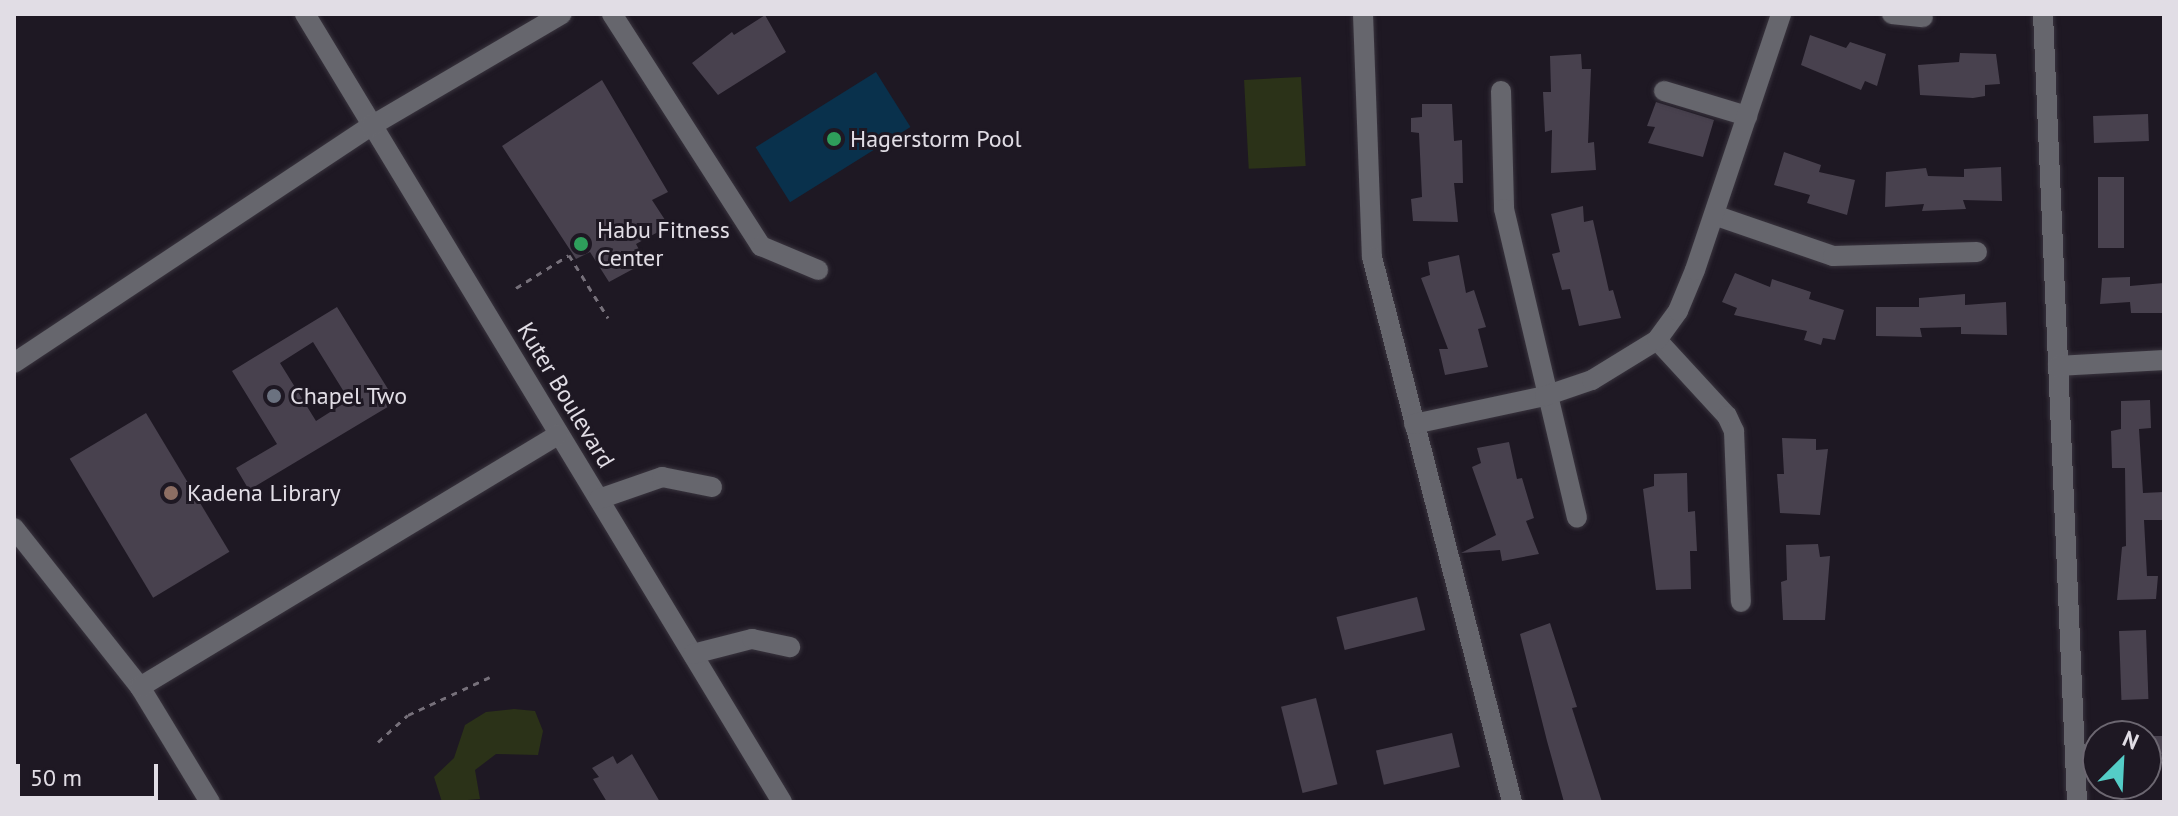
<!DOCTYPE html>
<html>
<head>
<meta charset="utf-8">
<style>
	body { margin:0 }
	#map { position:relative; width:2178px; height:816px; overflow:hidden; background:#1e1823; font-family:"PT Sans",sans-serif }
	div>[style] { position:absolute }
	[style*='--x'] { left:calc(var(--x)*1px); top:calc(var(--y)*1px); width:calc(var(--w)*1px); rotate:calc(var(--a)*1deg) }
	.green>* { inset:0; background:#2b3218; transform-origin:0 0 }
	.water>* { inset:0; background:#09314c; transform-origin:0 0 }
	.building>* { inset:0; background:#48414e; transform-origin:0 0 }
	.path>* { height:3px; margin-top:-1.5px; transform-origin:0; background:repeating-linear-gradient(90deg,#76707a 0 6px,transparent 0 12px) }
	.roads { filter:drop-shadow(0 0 2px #39343e) drop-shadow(0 0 2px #39343e) }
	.minor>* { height:20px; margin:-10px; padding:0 10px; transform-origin:10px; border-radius:10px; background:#66666d }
	.dots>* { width:22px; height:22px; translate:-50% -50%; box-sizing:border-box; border:4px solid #1e1823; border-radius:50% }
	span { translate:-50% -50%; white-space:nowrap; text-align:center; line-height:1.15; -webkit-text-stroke:6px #1e1823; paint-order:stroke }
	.poi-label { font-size:24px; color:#e1dde5 }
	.left { translate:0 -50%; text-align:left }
	.street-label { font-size:24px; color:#e1dde5 }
	.frame { position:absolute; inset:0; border:16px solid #e1dde5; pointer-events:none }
	.north { position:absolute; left:2082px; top:720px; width:80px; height:80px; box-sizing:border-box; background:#1e1823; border:2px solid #6c6771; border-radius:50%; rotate:24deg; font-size:22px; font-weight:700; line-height:32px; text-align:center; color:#e1dde5 }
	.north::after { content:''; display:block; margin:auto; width:28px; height:36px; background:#54cdc7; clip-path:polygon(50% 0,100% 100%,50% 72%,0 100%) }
	.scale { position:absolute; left:16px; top:764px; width:142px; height:36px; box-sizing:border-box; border:4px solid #e1dde5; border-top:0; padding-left:10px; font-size:24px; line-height:28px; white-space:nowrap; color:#e1dde5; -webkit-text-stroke:6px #1e1823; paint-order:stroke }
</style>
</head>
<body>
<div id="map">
	<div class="green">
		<i style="left:1301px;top:77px;width:89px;height:57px;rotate:87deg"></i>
		<i style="clip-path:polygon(514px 709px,535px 711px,543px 731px,538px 755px,496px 754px,475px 770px,480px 799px,442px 802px,434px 777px,454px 758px,465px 725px,486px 712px)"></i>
	</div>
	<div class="water">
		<i style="left:876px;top:72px;width:65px;height:142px;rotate:58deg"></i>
	</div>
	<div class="building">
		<i style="clip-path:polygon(765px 15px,786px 52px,718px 95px,692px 63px,732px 32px,734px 35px)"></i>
		<i style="clip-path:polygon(1810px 35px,1846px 48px,1850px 42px,1886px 54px,1877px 86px,1865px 81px,1861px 90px,1801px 65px)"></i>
		<i style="clip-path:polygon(1960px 53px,1996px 54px,2000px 84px,1985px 85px,1985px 96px,1973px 98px,1920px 95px,1918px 65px,1959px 62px)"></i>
		<i style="clip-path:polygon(1581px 54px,1582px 69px,1591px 69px,1588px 143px,1594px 142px,1596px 170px,1551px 173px,1552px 130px,1545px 132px,1543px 92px,1551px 92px,1550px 56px)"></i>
		<i style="clip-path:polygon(602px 80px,668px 192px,652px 200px,669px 226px,636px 244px,646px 262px,609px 282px,590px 252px,576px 259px,502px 146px)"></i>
		<i style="clip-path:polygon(1656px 102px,1714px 120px,1703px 157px,1648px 143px,1655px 127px,1647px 126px)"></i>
		<i style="clip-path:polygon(1422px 104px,1452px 104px,1454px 141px,1462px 140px,1463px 183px,1454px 183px,1458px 222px,1413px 221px,1411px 199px,1422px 197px,1419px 133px,1411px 132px,1411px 118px,1422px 117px)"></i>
		<i style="left:2148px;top:114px;width:27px;height:55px;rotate:88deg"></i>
		<i style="clip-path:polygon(1784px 152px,1821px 165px,1819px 172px,1855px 180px,1847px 215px,1807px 203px,1810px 195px,1774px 185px)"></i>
		<i style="clip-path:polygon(2001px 167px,2002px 201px,1963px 200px,1966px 209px,1922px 211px,1924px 204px,1885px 207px,1886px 172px,1926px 168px,1928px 176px,1964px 177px,1964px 169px)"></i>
		<i style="left:2098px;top:177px;width:26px;height:71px"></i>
		<i style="clip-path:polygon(1583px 206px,1584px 222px,1593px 220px,1609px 291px,1613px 290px,1621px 318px,1579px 326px,1570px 289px,1562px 290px,1552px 254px,1560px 252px,1551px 214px)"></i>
		<i style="clip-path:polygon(1459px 255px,1466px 293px,1474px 290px,1486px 327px,1478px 329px,1488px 367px,1445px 375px,1439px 349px,1448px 349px,1421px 278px,1430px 275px,1428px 262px)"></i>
		<i style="clip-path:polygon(1735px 273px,1770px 287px,1772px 279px,1811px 292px,1809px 299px,1844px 310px,1835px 340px,1823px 338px,1821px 345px,1804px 340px,1807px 331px,1734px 315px,1737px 308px,1722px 302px)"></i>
		<i style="clip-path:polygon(2130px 277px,2130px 286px,2164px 283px,2164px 313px,2131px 313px,2130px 302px,2100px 304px,2102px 278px)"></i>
		<i style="clip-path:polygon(1965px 294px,1965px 305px,2006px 302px,2007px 335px,1961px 334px,1961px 327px,1920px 328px,1922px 337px,1876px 336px,1876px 307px,1919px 307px,1919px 298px)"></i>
		<i style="clip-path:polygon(evenodd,337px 307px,396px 402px,249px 490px,236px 468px,277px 444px,232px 371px,337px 307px,313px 342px,349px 400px,316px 421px,280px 363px,313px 342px)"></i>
		<i style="clip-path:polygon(2150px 400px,2151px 428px,2139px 429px,2143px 493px,2164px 492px,2164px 520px,2144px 520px,2147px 576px,2158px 576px,2156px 599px,2117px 600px,2122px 547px,2126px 546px,2125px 468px,2112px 468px,2111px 431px,2121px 429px,2121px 401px)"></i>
		<i style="left:146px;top:413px;width:162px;height:89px;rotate:59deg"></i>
		<i style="clip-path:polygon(1782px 438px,1816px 439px,1816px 450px,1828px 449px,1820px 515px,1780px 513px,1777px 474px,1784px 474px)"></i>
		<i style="clip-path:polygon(1509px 442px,1517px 479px,1522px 478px,1534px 518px,1526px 521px,1539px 554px,1502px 561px,1500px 550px,1461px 553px,1496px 535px,1472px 467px,1481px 463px,1477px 448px)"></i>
		<i style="clip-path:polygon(1687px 473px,1688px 512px,1695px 511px,1697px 551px,1690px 551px,1691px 589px,1656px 590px,1643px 489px,1654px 486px,1654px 474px)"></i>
		<i style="clip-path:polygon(1818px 544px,1820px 557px,1830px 556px,1825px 620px,1783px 620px,1781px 582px,1787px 580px,1786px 545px)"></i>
		<i style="left:1417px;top:597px;width:34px;height:83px;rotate:76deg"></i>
		<i style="clip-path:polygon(1550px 623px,1577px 707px,1572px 708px,1602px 802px,1564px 802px,1547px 741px,1520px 634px)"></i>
		<i style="left:2146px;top:630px;width:69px;height:27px;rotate:88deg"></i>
		<i style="left:1316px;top:698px;width:89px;height:36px;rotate:76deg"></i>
		<i style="left:1452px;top:733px;width:35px;height:78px;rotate:77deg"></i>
		<i style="left:2146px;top:736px;width:18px;height:18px"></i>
		<i style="clip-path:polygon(632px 754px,660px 802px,607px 802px,593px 779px,599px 777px,592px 768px,613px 756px,617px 764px)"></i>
	</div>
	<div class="path">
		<i style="--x:516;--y:288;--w:62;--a:-31.9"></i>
		<i style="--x:569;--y:255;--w:74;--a:58.2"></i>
		<i style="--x:378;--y:742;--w:40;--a:-42"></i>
		<i style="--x:408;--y:715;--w:90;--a:-24.9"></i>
	</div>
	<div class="roads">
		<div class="minor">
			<i style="--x:305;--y:14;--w:921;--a:58.81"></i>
			<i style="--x:612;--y:14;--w:276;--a:57.3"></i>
			<i style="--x:761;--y:246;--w:62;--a:22.8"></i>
			<i style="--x:1363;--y:14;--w:243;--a:87.9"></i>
			<i style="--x:1372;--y:257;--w:563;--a:75.59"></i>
			<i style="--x:1892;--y:14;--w:31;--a:6"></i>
			<i style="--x:2043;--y:14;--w:789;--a:87.53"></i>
			<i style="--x:1501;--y:91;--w:118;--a:88.5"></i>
			<i style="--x:1504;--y:209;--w:317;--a:76.7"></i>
			<i style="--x:1664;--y:91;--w:87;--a:16.8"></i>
			<i style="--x:1714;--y:215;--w:126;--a:19"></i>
			<i style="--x:1833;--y:256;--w:144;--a:-1.6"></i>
			<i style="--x:1657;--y:340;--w:103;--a:47.4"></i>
			<i style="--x:1727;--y:416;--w:17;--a:65"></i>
			<i style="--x:1734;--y:431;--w:171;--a:87.7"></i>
			<i style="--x:14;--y:363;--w:429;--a:-33.6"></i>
			<i style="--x:371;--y:126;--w:221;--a:-30.4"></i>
			<i style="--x:2058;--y:366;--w:106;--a:-3.2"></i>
			<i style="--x:1414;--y:424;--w:134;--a:-12.1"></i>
			<i style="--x:1545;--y:396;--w:50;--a:-18.8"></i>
			<i style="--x:1592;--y:380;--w:76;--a:-31.6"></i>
			<i style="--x:1657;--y:340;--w:36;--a:-54"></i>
			<i style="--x:1678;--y:311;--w:44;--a:-67.5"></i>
			<i style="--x:1695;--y:270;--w:270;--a:-71.4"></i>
			<i style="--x:599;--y:499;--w:67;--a:-19.2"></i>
			<i style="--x:662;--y:477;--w:51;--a:11.3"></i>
			<i style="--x:14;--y:528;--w:203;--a:51.6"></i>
			<i style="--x:140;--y:687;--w:135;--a:58.7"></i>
			<i style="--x:693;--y:654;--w:61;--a:-14.3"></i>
			<i style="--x:752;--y:639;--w:39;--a:12"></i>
			<i style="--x:140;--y:687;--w:489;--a:-31.1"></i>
		</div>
	</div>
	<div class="dots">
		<i style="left:834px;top:139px;background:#2e9e5b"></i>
		<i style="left:581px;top:244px;background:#2e9e5b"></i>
		<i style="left:274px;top:396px;background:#6b7280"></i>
		<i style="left:171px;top:493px;background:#8d6e63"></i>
	</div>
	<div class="poi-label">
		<span class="left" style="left:850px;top:139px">Hagerstorm Pool</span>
		<span class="left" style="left:597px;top:244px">Habu Fitness<br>Center</span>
		<span class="left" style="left:290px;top:396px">Chapel Two</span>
		<span class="left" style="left:187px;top:493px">Kadena Library</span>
	</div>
	<div class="street-label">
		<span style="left:566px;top:395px;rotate:59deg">Kuter Boulevard</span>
	</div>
	<div class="frame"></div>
	<div class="north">N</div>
	<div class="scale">50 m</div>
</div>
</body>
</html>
